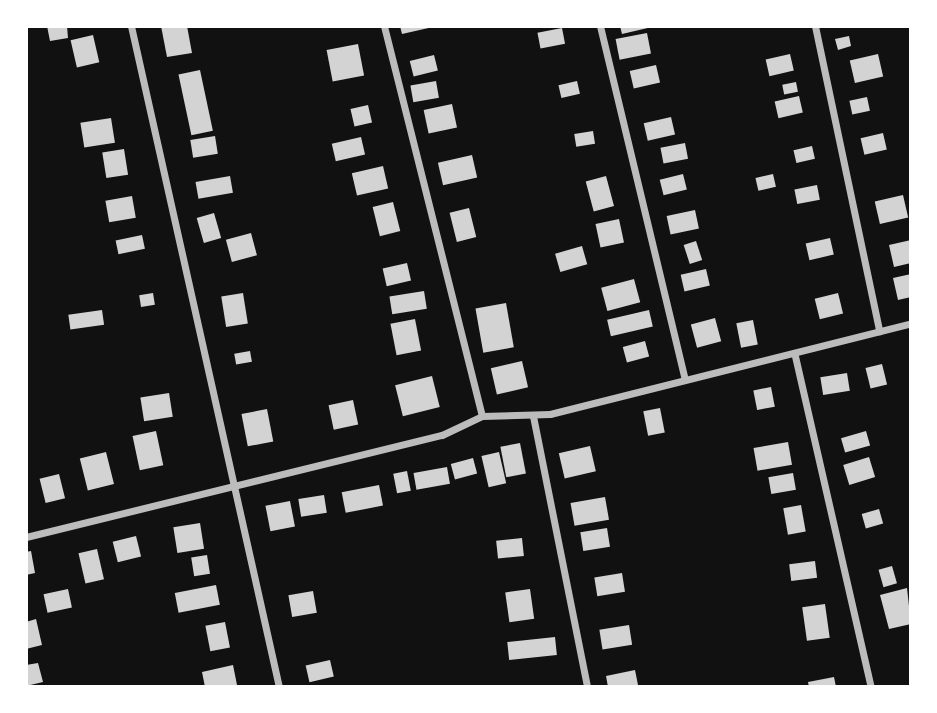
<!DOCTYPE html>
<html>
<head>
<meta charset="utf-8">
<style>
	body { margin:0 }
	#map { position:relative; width:937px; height:713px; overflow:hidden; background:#111; font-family:"Alegreya Sans",sans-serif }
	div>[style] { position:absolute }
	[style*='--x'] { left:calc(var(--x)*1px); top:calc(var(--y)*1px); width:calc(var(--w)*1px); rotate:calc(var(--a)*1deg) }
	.building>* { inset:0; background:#d3d3d3; transform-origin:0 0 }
	.minor>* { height:7px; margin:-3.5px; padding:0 3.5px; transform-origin:3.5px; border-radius:3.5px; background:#bcbcbc }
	span { translate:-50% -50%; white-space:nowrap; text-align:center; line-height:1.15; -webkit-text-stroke:5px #fff; paint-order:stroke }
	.frame { position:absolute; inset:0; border:28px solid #fff; pointer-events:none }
</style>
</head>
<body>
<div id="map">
	<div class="building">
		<i style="clip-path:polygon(47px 26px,67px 26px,68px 38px,50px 41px)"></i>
		<i style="clip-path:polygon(161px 26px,187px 26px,192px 53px,167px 57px)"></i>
		<i style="clip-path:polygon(400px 26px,433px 26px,433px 27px,402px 34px)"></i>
		<i style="clip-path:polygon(620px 26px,652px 26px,652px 27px,622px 34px)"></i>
		<i style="left:562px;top:28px;width:16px;height:25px;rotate:79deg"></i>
		<i style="left:647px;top:33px;width:21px;height:32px;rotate:79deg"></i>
		<i style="left:93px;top:35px;width:28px;height:23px;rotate:77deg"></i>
		<i style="clip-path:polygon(849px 36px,851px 46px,838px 50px,835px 39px)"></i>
		<i style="left:358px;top:44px;width:32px;height:32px;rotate:79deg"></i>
		<i style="left:790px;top:54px;width:17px;height:25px;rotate:77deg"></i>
		<i style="left:878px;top:54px;width:23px;height:29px;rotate:77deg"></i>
		<i style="left:434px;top:55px;width:16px;height:25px;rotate:76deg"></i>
		<i style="left:656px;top:65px;width:18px;height:27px;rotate:77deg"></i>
		<i style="left:200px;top:70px;width:62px;height:22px;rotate:78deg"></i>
		<i style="left:436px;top:81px;width:17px;height:26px;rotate:80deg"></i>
		<i style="left:577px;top:81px;width:13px;height:19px;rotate:77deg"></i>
		<i style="left:796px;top:82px;width:10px;height:14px;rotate:79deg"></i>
		<i style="left:799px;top:96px;width:17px;height:25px;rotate:77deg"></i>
		<i style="left:867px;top:97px;width:14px;height:18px;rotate:78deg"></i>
		<i style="left:452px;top:104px;width:24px;height:29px;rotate:78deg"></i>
		<i style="left:368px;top:105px;width:18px;height:18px;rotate:77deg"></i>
		<i style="left:671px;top:117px;width:18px;height:28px;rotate:77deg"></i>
		<i style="left:111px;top:118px;width:25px;height:31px;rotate:81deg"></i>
		<i style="left:593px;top:131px;width:13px;height:19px;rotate:81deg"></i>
		<i style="left:883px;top:133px;width:17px;height:23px;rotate:77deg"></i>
		<i style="left:215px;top:136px;width:18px;height:25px;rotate:81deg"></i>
		<i style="left:361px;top:137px;width:18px;height:30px;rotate:77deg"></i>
		<i style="left:685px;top:143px;width:16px;height:25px;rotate:79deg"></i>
		<i style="left:812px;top:146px;width:13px;height:19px;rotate:77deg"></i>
		<i style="left:124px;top:149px;width:26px;height:22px;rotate:81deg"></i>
		<i style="left:472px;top:155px;width:23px;height:35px;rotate:77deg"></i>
		<i style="left:383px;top:166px;width:23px;height:32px;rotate:77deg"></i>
		<i style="left:683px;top:174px;width:16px;height:24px;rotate:76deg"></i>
		<i style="left:773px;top:174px;width:13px;height:18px;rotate:77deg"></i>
		<i style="left:230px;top:176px;width:17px;height:35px;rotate:80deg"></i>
		<i style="left:606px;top:176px;width:31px;height:21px;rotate:75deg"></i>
		<i style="left:817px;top:185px;width:15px;height:23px;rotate:79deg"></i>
		<i style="left:903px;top:195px;width:23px;height:29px;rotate:77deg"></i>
		<i style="left:132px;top:196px;width:22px;height:27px;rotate:80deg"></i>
		<i style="left:393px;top:202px;width:30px;height:21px;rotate:76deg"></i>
		<i style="left:469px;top:208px;width:30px;height:20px;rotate:76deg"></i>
		<i style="left:695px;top:210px;width:19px;height:29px;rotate:78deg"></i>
		<i style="left:214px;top:213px;width:26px;height:18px;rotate:74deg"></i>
		<i style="left:619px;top:219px;width:24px;height:24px;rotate:78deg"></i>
		<i style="left:251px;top:233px;width:23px;height:26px;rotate:75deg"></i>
		<i style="left:142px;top:235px;width:14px;height:27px;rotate:78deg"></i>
		<i style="left:830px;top:238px;width:17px;height:25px;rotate:77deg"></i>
		<i style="clip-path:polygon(911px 240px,911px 263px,894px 267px,889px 245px)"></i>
		<i style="left:696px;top:241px;width:20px;height:13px;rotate:72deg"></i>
		<i style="left:582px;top:246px;width:19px;height:28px;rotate:74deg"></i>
		<i style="left:407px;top:263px;width:18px;height:25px;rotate:77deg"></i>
		<i style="left:706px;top:269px;width:17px;height:26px;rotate:77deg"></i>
		<i style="clip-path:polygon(911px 274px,911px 297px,898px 300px,893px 278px)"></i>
		<i style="left:634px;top:279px;width:24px;height:34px;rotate:75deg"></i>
		<i style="left:424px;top:291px;width:18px;height:35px;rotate:81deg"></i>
		<i style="left:153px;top:293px;width:12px;height:14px;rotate:81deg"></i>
		<i style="left:243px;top:293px;width:31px;height:22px;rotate:81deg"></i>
		<i style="left:838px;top:293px;width:21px;height:24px;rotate:76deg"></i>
		<i style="left:506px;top:303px;width:45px;height:31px;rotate:80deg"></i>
		<i style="left:102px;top:310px;width:15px;height:34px;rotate:82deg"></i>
		<i style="left:649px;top:310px;width:17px;height:43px;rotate:77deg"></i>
		<i style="left:715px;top:318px;width:24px;height:25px;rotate:75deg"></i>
		<i style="left:415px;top:319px;width:32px;height:25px;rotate:79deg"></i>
		<i style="left:753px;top:320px;width:25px;height:17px;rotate:79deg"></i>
		<i style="left:645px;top:341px;width:16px;height:23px;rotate:75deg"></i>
		<i style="left:250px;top:351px;width:11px;height:16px;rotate:80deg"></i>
		<i style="left:522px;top:361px;width:27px;height:32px;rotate:77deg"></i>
		<i style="left:882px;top:364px;width:21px;height:17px;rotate:76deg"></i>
		<i style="left:847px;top:373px;width:18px;height:27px;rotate:81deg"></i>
		<i style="left:432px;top:376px;width:32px;height:38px;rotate:76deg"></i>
		<i style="left:771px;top:387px;width:20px;height:18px;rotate:79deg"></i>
		<i style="left:169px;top:393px;width:24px;height:29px;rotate:81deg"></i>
		<i style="left:353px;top:400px;width:25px;height:25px;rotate:78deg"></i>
		<i style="left:660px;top:408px;width:25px;height:17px;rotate:79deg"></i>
		<i style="left:267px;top:409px;width:33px;height:26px;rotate:79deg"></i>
		<i style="left:156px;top:431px;width:35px;height:24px;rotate:78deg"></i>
		<i style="left:866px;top:431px;width:15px;height:26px;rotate:74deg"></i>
		<i style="left:788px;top:442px;width:23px;height:35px;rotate:80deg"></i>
		<i style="left:520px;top:443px;width:31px;height:20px;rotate:79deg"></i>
		<i style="left:590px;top:446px;width:26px;height:32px;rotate:77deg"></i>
		<i style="left:106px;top:452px;width:33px;height:27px;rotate:76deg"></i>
		<i style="left:499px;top:452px;width:32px;height:18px;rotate:77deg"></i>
		<i style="left:869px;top:457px;width:21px;height:27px;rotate:73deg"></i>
		<i style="left:473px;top:458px;width:16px;height:23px;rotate:75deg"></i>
		<i style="left:447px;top:467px;width:17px;height:34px;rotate:80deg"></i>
		<i style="left:407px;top:471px;width:20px;height:14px;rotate:79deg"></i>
		<i style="left:793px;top:473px;width:17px;height:25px;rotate:80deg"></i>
		<i style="left:59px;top:474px;width:25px;height:20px;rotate:76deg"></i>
		<i style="left:379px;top:485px;width:21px;height:38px;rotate:79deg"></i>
		<i style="left:324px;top:495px;width:18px;height:26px;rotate:81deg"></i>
		<i style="left:605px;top:497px;width:23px;height:35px;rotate:80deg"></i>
		<i style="left:290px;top:501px;width:26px;height:25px;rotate:79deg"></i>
		<i style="left:801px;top:505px;width:27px;height:18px;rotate:80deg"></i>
		<i style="left:879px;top:509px;width:15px;height:18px;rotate:74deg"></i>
		<i style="left:200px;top:523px;width:26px;height:27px;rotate:81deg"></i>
		<i style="left:607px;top:528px;width:19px;height:27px;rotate:81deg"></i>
		<i style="left:136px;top:536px;width:21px;height:24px;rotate:76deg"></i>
		<i style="left:522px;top:538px;width:18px;height:26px;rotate:84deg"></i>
		<i style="left:97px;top:549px;width:31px;height:19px;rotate:77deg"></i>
		<i style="clip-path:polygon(31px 551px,35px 573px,26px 575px,26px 552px)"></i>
		<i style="left:207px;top:555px;width:19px;height:16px;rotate:81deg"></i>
		<i style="left:815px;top:561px;width:17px;height:26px;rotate:83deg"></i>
		<i style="left:892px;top:566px;width:18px;height:14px;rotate:74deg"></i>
		<i style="left:622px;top:573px;width:19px;height:28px;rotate:81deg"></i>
		<i style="left:216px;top:585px;width:20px;height:42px;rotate:79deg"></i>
		<i style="clip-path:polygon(907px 588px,911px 624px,889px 629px,880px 595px)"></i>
		<i style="left:68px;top:589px;width:19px;height:25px;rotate:78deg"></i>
		<i style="left:530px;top:589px;width:30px;height:25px;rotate:82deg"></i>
		<i style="left:313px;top:591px;width:22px;height:25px;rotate:80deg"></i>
		<i style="left:825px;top:604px;width:34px;height:23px;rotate:82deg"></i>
		<i style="clip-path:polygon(36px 619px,42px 645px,26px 649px,26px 622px)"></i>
		<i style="left:225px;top:622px;width:26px;height:20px;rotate:79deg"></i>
		<i style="left:629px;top:625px;width:20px;height:30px;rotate:81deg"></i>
		<i style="left:555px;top:637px;width:18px;height:48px;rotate:84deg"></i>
		<i style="left:330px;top:660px;width:17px;height:25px;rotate:77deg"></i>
		<i style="clip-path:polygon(38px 663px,43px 682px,26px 686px,26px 665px)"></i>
		<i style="clip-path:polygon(233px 665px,237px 685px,205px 687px,202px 672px)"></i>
		<i style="clip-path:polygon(635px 670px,638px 685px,608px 687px,606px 676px)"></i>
		<i style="clip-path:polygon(834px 677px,836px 687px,809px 687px,808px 682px)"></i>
	</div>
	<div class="minor">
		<i style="--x:131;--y:26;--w:677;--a:77.38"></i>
		<i style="--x:384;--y:26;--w:402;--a:75.9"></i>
		<i style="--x:600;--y:26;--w:363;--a:76.5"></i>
		<i style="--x:815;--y:26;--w:312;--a:78.1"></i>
		<i style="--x:795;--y:356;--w:340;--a:77.1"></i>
		<i style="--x:533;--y:416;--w:276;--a:78.7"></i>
		<i style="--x:26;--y:537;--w:428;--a:-13.8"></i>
		<i style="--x:442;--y:435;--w:44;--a:-25.4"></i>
		<i style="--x:482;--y:416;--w:68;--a:-1.7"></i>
		<i style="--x:550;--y:414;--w:372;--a:-14.1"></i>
	</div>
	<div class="frame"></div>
</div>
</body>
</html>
